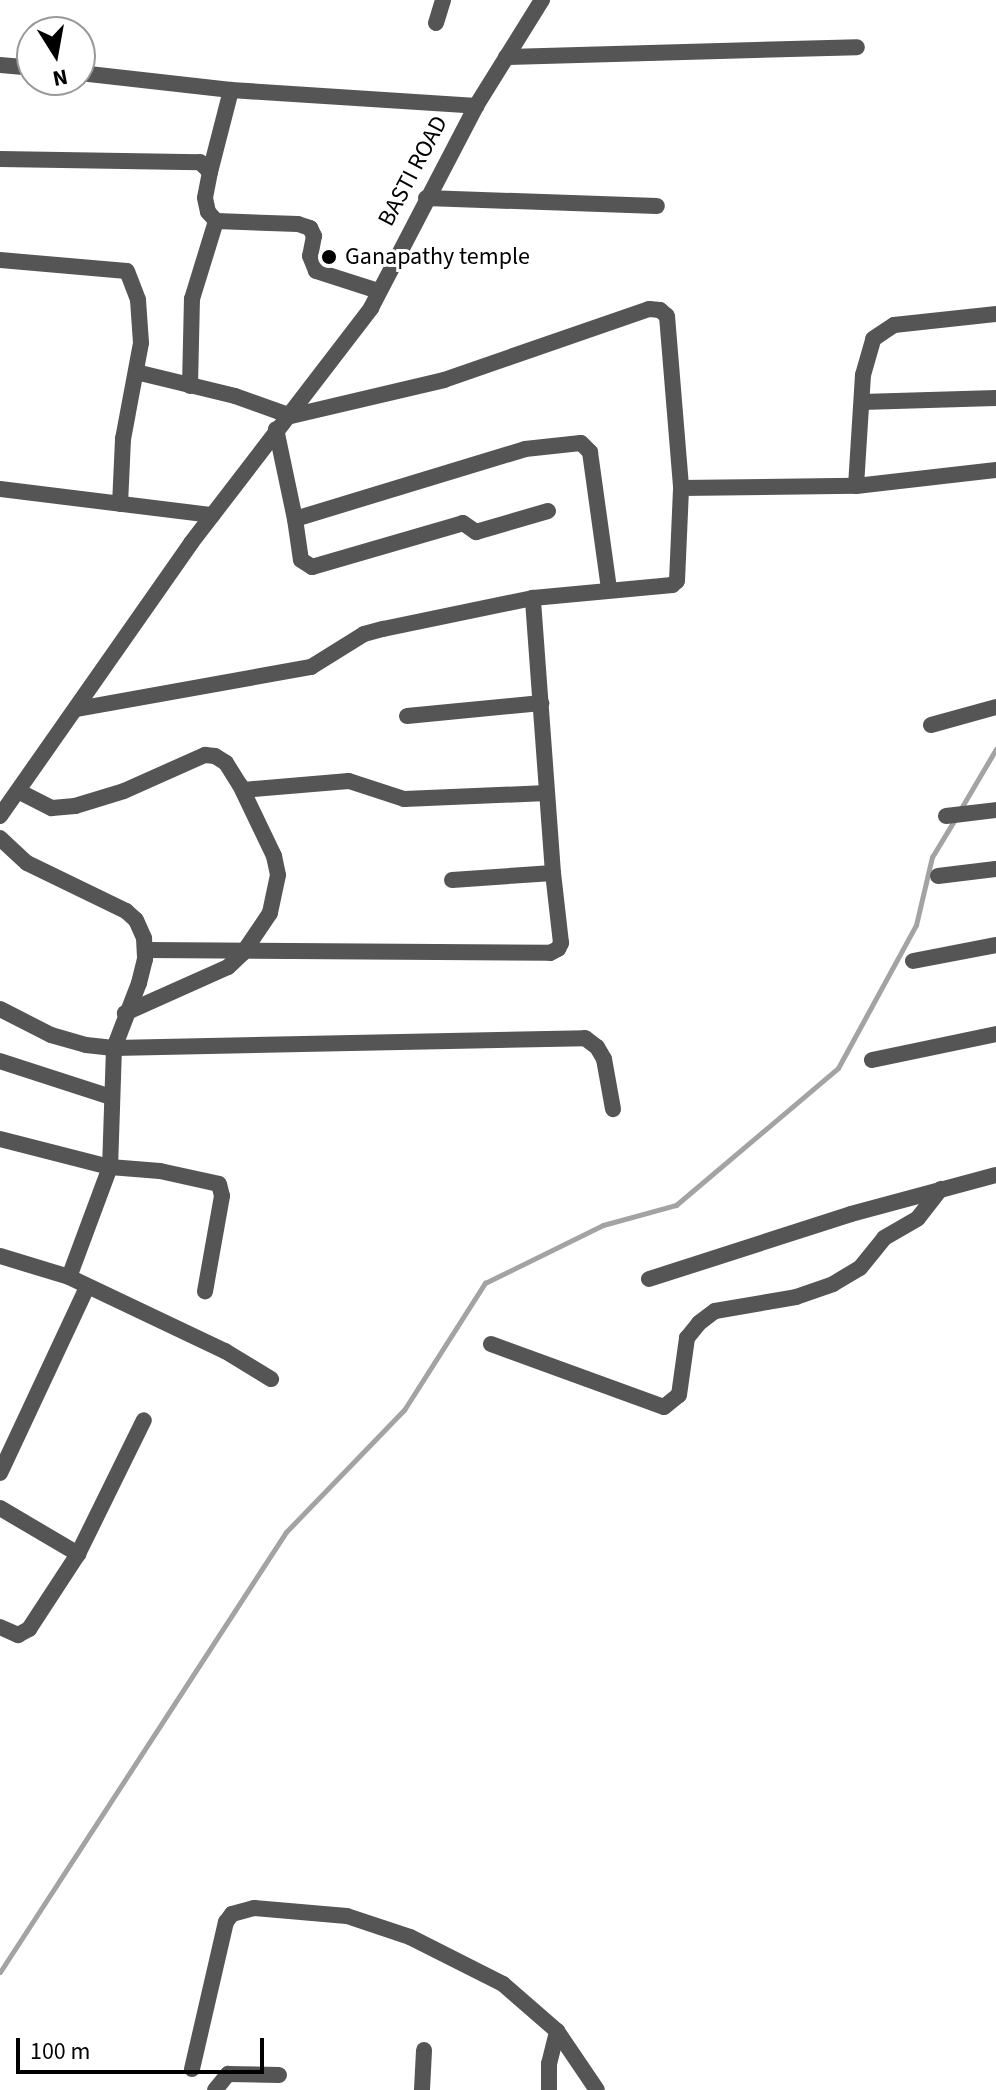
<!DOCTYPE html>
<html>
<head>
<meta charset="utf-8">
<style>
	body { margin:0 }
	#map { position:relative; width:996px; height:2090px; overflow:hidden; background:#fff; font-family:"Source Sans 3",sans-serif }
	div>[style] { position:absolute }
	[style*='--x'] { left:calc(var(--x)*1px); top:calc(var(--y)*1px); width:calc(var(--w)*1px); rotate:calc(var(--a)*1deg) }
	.stream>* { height:5px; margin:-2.5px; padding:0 2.5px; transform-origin:2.5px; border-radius:2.5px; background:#a3a3a3 }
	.minor>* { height:16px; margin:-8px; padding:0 8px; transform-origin:8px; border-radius:8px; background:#555 }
	.dots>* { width:22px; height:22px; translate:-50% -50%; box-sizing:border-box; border:4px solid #fff; border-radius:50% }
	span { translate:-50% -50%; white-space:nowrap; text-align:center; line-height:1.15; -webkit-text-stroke:6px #fff; paint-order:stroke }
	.street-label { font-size:24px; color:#000 }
	.poi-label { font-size:24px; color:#000 }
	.left { translate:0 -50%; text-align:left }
	.north { position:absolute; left:16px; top:16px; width:80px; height:80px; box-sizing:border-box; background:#fff; border:2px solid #999; border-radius:50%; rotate:169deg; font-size:22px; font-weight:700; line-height:32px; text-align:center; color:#000 }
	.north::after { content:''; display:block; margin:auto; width:28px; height:36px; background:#000; clip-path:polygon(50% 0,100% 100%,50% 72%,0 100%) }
	.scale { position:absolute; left:16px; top:2038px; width:248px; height:36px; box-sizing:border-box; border:4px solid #000; border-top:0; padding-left:10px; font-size:24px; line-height:28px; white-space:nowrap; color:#000; -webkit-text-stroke:6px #fff; paint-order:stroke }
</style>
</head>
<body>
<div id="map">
	<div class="stream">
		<i style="--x:960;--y:810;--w:71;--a:-59.5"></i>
		<i style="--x:0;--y:1972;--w:525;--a:-56.98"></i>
		<i style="--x:286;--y:1532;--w:170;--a:-46"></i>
		<i style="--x:404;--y:1410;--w:151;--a:-57.5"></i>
		<i style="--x:485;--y:1283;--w:131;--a:-26.2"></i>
		<i style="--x:603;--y:1225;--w:76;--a:-15.3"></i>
		<i style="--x:676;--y:1205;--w:212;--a:-40.2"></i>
		<i style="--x:838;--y:1068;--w:163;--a:-61.4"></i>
		<i style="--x:916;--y:925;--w:70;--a:-76.8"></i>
		<i style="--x:932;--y:857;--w:44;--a:-58.8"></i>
	</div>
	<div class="minor">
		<i style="--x:436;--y:23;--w:24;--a:-73"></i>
		<i style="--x:506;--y:57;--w:351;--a:-1.6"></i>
		<i style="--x:0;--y:65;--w:32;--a:5"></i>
		<i style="--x:80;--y:73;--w:152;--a:6.4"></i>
		<i style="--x:231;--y:90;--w:246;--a:3.7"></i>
		<i style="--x:0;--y:159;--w:200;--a:0.9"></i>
		<i style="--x:200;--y:162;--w:14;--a:45"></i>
		<i style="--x:210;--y:172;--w:26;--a:101"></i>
		<i style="--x:205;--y:198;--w:14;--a:78"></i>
		<i style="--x:208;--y:212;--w:12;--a:48"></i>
		<i style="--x:216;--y:221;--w:82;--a:2.1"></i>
		<i style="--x:298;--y:224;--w:13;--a:18"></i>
		<i style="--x:310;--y:228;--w:9;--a:63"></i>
		<i style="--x:314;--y:236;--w:20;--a:101"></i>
		<i style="--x:310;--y:256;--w:16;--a:68"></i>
		<i style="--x:316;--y:271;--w:65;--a:17.9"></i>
		<i style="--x:210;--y:172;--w:85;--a:-75.6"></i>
		<i style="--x:426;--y:198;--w:231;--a:2"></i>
		<i style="--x:0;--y:260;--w:127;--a:5"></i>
		<i style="--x:127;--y:271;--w:31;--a:69"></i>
		<i style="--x:138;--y:300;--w:43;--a:86"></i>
		<i style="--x:141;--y:343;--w:98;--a:100.6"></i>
		<i style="--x:123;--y:439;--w:65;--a:92.6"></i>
		<i style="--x:136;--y:372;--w:102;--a:13.6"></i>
		<i style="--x:235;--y:396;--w:59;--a:19.7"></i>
		<i style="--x:291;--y:416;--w:157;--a:-13.2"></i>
		<i style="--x:444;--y:380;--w:217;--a:-19.1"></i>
		<i style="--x:649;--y:309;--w:11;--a:5"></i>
		<i style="--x:660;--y:310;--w:9;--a:41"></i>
		<i style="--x:667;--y:316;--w:173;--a:85.3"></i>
		<i style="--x:681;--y:488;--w:175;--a:-0.7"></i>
		<i style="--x:856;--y:486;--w:141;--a:-6.5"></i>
		<i style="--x:190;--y:386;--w:87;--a:-88.7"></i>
		<i style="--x:192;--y:299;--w:82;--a:-72.9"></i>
		<i style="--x:862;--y:402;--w:134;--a:-1.7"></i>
		<i style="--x:276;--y:429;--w:92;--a:78.1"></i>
		<i style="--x:295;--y:519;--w:240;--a:-16.9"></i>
		<i style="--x:525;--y:449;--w:56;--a:-6.1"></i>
		<i style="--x:581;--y:443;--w:13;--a:45"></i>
		<i style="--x:590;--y:452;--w:138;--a:82.1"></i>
		<i style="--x:856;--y:486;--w:111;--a:-86.4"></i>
		<i style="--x:863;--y:375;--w:37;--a:-74"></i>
		<i style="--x:873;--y:339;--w:25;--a:-34"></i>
		<i style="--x:894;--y:325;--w:103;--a:-6.2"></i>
		<i style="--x:0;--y:489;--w:214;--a:7"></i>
		<i style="--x:295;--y:519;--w:41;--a:81.7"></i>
		<i style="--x:301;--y:560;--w:13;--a:32"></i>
		<i style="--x:312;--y:567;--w:157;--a:-16.2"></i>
		<i style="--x:463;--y:523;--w:16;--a:35"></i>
		<i style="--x:476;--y:532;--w:75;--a:-16.3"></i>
		<i style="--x:77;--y:709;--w:238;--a:-10.2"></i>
		<i style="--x:311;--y:667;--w:62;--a:-31.9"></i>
		<i style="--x:364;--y:634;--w:20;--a:-15"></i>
		<i style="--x:383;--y:629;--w:153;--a:-11.7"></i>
		<i style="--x:533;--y:598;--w:140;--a:-5.3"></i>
		<i style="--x:672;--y:585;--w:6;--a:-39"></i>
		<i style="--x:677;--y:581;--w:93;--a:-87.5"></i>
		<i style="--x:407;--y:716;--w:135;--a:-5.5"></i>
		<i style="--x:931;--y:725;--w:67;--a:-15.5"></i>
		<i style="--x:243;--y:790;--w:106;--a:-4.9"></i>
		<i style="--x:349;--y:781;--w:58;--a:18.1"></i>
		<i style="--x:404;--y:799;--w:143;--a:-2.4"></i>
		<i style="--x:18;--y:791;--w:38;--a:27"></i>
		<i style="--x:52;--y:808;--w:23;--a:-5"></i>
		<i style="--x:75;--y:806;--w:51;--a:-17"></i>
		<i style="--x:124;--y:791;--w:89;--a:-24"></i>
		<i style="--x:205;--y:755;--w:10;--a:6"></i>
		<i style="--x:215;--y:756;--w:13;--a:32"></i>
		<i style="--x:226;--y:763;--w:26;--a:58"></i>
		<i style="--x:240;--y:785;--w:79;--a:64.4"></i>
		<i style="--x:274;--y:856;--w:19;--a:78"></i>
		<i style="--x:278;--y:875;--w:39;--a:102"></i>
		<i style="--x:270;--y:913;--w:48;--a:124"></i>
		<i style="--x:243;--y:953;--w:21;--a:137"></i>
		<i style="--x:228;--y:967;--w:113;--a:155.9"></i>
		<i style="--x:0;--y:816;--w:333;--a:-55"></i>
		<i style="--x:191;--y:543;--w:296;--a:-52.5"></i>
		<i style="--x:371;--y:308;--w:228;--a:-62.5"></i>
		<i style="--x:476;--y:106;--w:125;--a:-58.1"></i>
		<i style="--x:946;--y:816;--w:50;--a:-6.8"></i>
		<i style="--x:0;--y:838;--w:37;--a:43"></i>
		<i style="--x:27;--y:863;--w:110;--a:25.9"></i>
		<i style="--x:126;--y:911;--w:13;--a:42"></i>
		<i style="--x:136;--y:920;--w:20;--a:66"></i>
		<i style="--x:144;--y:938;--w:21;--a:87"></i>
		<i style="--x:145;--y:959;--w:25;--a:104"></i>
		<i style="--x:139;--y:983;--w:70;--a:111"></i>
		<i style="--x:114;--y:1048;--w:119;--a:91.9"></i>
		<i style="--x:110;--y:1167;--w:117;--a:110.4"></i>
		<i style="--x:938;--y:876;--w:58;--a:-6.9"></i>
		<i style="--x:452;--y:880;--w:101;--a:-4"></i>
		<i style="--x:145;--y:950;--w:405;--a:0.4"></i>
		<i style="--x:550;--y:953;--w:9;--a:-27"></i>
		<i style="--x:558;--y:949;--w:7;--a:-63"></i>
		<i style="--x:561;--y:943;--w:70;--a:-96.5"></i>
		<i style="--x:553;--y:873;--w:276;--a:-94.2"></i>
		<i style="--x:913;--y:961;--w:85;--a:-10.9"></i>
		<i style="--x:0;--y:1009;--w:57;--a:27"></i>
		<i style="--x:51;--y:1035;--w:36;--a:16"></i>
		<i style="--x:86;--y:1045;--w:28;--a:6"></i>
		<i style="--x:114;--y:1048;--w:471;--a:-1.2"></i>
		<i style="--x:585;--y:1038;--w:15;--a:37"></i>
		<i style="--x:597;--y:1047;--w:14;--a:60"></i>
		<i style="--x:604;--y:1059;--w:51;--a:79.8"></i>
		<i style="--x:872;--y:1060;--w:127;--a:-11.8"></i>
		<i style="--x:0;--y:1061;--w:117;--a:18"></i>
		<i style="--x:0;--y:1139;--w:114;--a:14.3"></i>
		<i style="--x:110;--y:1167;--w:50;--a:4.6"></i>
		<i style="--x:160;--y:1171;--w:60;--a:12.4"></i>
		<i style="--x:219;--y:1184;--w:12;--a:76"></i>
		<i style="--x:222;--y:1196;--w:97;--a:100.1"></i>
		<i style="--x:0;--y:1256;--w:72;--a:16.9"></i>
		<i style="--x:69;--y:1277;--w:173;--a:25.4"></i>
		<i style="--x:225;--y:1351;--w:54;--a:31.3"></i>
		<i style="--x:649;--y:1279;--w:212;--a:-17.8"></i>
		<i style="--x:851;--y:1214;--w:150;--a:-15.1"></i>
		<i style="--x:491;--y:1344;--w:184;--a:20"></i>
		<i style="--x:664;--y:1407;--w:19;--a:-39"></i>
		<i style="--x:679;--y:1395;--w:58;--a:-82"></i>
		<i style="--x:687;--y:1338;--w:19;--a:-51"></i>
		<i style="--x:699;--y:1323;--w:20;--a:-37"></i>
		<i style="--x:715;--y:1311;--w:82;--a:-9.8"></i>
		<i style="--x:796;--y:1297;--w:39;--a:-19"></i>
		<i style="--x:833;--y:1284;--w:31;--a:-31"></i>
		<i style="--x:860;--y:1268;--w:38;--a:-51"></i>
		<i style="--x:884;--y:1238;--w:39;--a:-30"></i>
		<i style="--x:918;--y:1218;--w:37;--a:-52"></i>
		<i style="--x:0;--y:1473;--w:205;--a:-64.9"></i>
		<i style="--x:0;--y:1508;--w:91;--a:30.5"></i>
		<i style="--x:0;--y:1627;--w:20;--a:24"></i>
		<i style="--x:18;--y:1635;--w:13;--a:-29"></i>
		<i style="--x:29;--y:1629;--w:90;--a:-56.8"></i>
		<i style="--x:78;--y:1554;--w:149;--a:-63.8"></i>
		<i style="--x:192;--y:2069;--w:151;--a:-77"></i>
		<i style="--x:226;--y:1922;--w:10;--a:-53"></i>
		<i style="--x:232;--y:1914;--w:23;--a:-15"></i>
		<i style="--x:254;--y:1908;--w:93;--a:4.9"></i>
		<i style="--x:347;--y:1916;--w:66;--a:18.4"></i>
		<i style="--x:410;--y:1937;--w:104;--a:26.8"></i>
		<i style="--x:503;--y:1984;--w:72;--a:41"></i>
		<i style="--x:557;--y:2031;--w:71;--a:55.9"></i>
		<i style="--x:215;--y:2090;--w:21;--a:-51"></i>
		<i style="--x:228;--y:2074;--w:51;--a:1.1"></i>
		<i style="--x:422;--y:2090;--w:40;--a:-87.1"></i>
		<i style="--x:549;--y:2090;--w:26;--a:-90"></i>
		<i style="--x:549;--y:2064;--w:34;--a:-76"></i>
	</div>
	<div class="dots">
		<i style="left:329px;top:257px;background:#000"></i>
	</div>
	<div class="street-label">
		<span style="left:413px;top:171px;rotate:-62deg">BASTI ROAD</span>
	</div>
	<div class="poi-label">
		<span class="left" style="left:345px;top:257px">Ganapathy temple</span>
	</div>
	<div class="north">N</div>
	<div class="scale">100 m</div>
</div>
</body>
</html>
